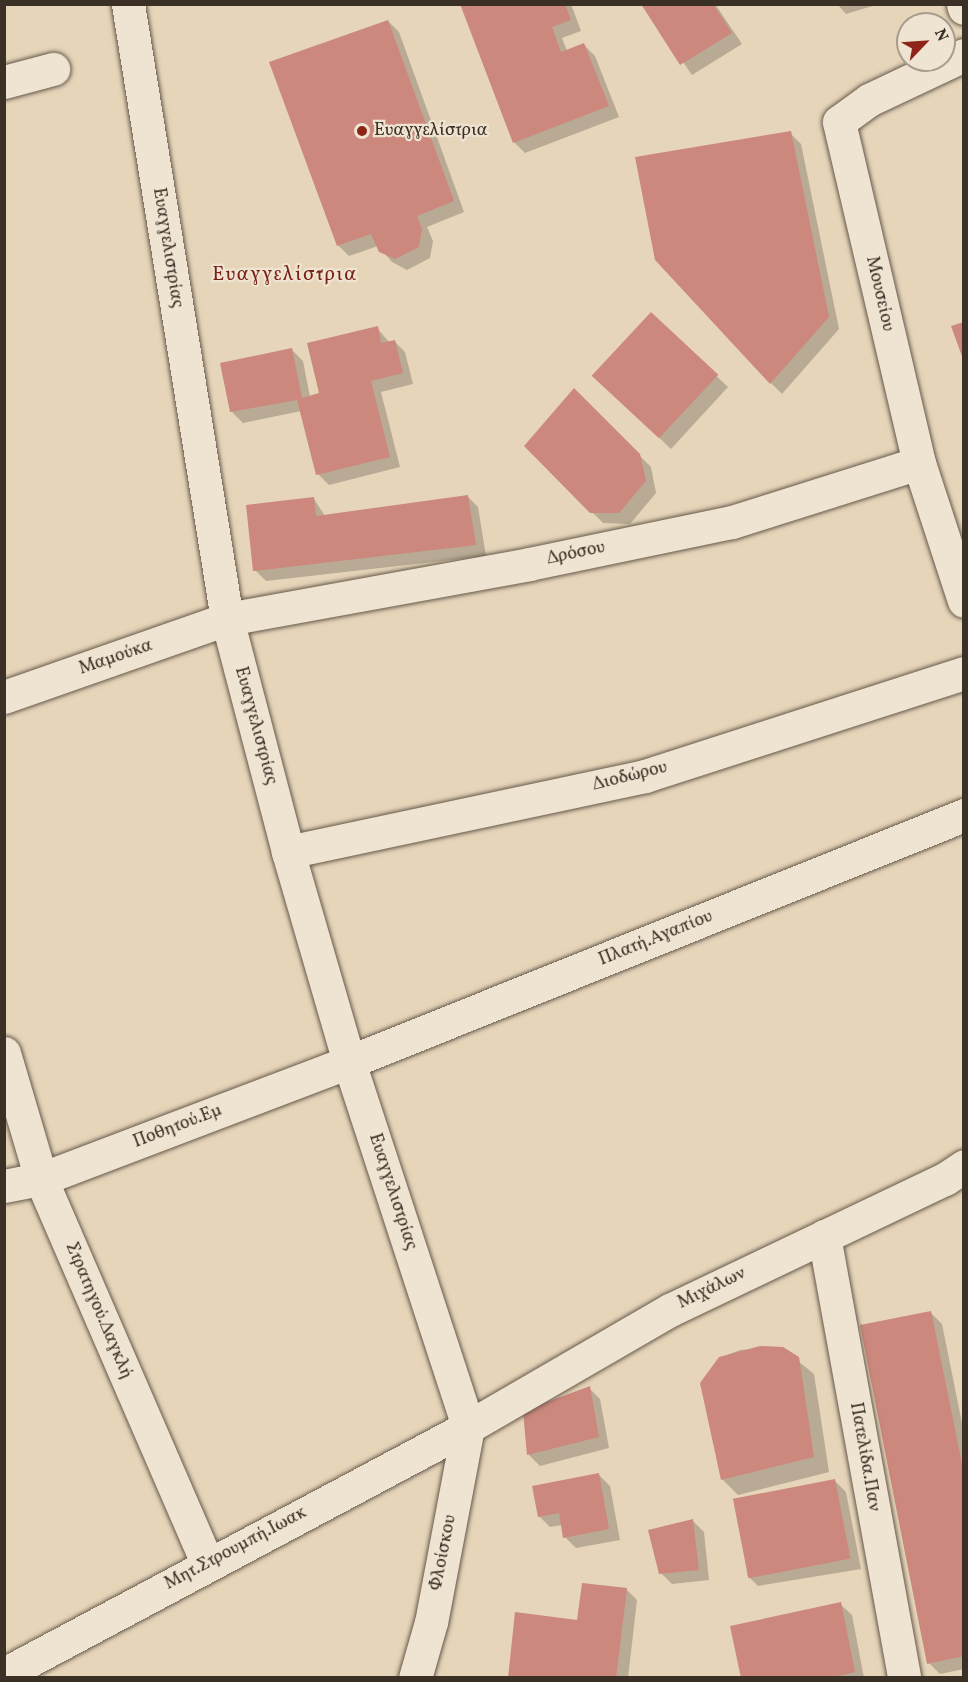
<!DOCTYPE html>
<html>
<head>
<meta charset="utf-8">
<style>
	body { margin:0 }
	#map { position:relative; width:968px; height:1682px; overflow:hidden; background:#e6d5b9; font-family:Vollkorn,serif }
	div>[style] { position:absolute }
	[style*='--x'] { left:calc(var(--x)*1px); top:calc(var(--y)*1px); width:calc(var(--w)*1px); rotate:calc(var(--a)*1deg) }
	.shadow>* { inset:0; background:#0003 }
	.building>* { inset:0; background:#cc887c; transform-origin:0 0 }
	.roads { filter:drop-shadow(0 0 2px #66594b) drop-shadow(0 0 2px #66594b) }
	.street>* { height:33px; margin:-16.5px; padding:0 16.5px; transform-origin:16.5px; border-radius:16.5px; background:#efe4d2 }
	.dots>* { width:16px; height:16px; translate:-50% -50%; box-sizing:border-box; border:3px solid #efe4d2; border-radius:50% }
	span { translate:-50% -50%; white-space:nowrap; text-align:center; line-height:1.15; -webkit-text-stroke:4.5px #efe4d2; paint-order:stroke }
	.poi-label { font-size:18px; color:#3b3026 }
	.left { translate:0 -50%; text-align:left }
	.street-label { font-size:18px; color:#3b3026 }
	.neighbourhood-label { font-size:20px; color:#7a1f14; letter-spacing:1.5px }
	.frame { position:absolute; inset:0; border:6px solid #3b3026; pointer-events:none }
	.north { position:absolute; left:896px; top:12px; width:60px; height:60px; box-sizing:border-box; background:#efe4d2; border:2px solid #a79c8d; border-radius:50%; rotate:65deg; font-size:16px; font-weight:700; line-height:24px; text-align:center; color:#3b3026 }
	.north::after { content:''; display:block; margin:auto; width:21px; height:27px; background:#8f2418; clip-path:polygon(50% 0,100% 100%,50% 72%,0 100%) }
</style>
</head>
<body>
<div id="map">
	<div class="shadow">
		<i style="clip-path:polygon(462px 4px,571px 4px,581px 31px,562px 38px,567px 51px,584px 45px,595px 56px,619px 117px,525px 153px,514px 142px)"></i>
		<i style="clip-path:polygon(643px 4px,715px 4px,742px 44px,692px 75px)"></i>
		<i style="clip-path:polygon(837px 4px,879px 4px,846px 14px)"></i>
		<i style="clip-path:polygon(388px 21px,399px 32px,464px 212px,427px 227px,433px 241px,430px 258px,407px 270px,392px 262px,378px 246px,349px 256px,338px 245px)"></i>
		<i style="clip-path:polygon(790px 133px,801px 144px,839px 329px,782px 394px,771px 383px)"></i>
		<i style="clip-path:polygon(651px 314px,728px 387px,671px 449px,605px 386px)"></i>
		<i style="clip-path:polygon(377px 328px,389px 342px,394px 341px,405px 352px,413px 384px,381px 392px,400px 467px,329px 485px,318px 474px,301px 411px,243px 423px,232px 412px,292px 350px,303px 361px,310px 397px,321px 394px)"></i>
		<i style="clip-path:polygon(574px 391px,651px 467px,656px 493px,630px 524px,603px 523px,526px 446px)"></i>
		<i style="clip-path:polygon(467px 496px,478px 507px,486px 556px,266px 581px,255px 570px,314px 499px,325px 516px)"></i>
		<i style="clip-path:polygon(931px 1313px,942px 1324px,964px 1433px,964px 1669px,940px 1674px,929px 1663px)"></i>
		<i style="clip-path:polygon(782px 1348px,814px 1374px,829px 1472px,738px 1495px,722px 1479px,720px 1358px,740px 1350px)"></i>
		<i style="clip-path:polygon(589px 1388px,600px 1399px,609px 1448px,540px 1466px,529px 1455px,524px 1412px)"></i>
		<i style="clip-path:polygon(599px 1475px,610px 1486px,620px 1540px,576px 1548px,565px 1537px,562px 1525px,550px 1527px,539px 1516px)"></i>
		<i style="clip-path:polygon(835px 1481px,846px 1492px,861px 1569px,758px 1586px,747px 1575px)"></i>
		<i style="clip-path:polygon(693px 1521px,704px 1532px,709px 1580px,672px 1584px,661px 1573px)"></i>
		<i style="clip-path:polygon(626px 1589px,637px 1600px,628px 1678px,509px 1678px)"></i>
		<i style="clip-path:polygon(840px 1604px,852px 1615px,864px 1678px,742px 1678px)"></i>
	</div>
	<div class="building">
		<i style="clip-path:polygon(460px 4px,565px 4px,571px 20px,552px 27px,561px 52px,584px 43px,609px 106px,513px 143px)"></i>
		<i style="clip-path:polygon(641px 4px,713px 4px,732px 33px,680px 65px)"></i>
		<i style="clip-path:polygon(388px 20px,454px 201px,417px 216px,422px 229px,419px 247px,395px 259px,379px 252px,371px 234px,337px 246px,269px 62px)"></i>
		<i style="clip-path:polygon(791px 131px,829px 317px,770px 384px,655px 260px,635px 157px)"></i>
		<i style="left:651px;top:312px;width:92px;height:87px;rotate:43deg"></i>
		<i style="clip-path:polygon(964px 322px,964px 359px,963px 359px,951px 326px)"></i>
		<i style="clip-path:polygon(378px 326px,381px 343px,395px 340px,403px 373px,371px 381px,390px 457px,316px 475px,297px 400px,230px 412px,220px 363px,292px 348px,302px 398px,319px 393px,307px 343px)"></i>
		<i style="clip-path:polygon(574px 388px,640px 454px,646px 481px,619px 513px,590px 513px,524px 446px)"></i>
		<i style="clip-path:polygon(468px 495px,476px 545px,253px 571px,246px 505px,314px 497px,316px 516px)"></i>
		<i style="clip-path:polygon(931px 1311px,964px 1474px,964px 1656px,927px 1664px,860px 1325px)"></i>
		<i style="clip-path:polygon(760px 1346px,783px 1347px,799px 1357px,814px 1457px,721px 1480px,700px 1383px,719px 1357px)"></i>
		<i style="clip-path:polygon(590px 1386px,599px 1437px,527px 1455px,523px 1411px)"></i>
		<i style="clip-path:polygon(599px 1473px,609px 1529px,563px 1538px,559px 1513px,538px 1517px,532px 1486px)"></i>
		<i style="left:835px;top:1479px;width:81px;height:104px;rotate:79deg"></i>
		<i style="clip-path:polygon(693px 1519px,699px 1570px,659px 1574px,648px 1530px)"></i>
		<i style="clip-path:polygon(582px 1583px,627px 1588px,616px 1678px,508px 1678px,515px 1612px,577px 1620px)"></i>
		<i style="clip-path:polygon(841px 1602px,855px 1672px,830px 1678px,741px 1678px,730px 1626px)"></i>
	</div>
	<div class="roads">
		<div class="street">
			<i style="--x:128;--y:4;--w:623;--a:80.86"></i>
			<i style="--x:227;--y:619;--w:241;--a:75.3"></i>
			<i style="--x:288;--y:852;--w:219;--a:73.8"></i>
			<i style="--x:349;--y:1062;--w:384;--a:71.9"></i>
			<i style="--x:468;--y:1427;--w:198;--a:100.7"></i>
			<i style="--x:431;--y:1622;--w:58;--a:105.9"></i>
			<i style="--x:963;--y:4;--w:4;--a:76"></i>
			<i style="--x:964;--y:55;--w:105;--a:154.7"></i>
			<i style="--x:869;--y:100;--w:37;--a:144"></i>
			<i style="--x:839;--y:122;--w:350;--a:76.8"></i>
			<i style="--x:919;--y:463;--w:145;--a:71.9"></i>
			<i style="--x:4;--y:82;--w:51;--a:-14.9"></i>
			<i style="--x:4;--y:697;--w:236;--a:-19.3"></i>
			<i style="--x:227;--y:619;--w:307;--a:-10.3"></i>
			<i style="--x:529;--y:564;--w:207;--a:-11.7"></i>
			<i style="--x:732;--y:522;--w:196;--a:-17.5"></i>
			<i style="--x:288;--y:852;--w:365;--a:-12"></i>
			<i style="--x:645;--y:776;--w:335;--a:-17.9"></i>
			<i style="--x:4;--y:1053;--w:131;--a:73.6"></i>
			<i style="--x:41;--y:1179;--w:418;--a:66.6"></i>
			<i style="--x:4;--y:1186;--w:38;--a:-11"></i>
			<i style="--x:41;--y:1179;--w:329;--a:-20.8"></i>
			<i style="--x:349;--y:1062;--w:663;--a:-21.88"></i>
			<i style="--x:824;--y:1236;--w:449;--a:79.7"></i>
			<i style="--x:4;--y:1674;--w:526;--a:-28.03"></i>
			<i style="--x:468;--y:1427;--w:233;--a:-30.1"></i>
			<i style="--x:670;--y:1310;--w:305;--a:-25.5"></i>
			<i style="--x:945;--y:1179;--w:23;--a:-34"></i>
		</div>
	</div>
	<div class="dots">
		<i style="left:362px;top:131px;background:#8f2418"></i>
	</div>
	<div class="poi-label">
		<span class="left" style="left:374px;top:131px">Ευαγγελίστρια</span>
	</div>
	<div class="street-label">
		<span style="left:167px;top:248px;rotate:81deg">Ευαγγελιστρίας</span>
		<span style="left:879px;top:294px;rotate:77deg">Μουσείου</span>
		<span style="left:576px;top:554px;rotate:-12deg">Δρόσου</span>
		<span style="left:116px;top:658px;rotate:-19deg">Μαμούκα</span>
		<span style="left:255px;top:726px;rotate:75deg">Ευαγγελιστρίας</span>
		<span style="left:630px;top:777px;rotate:-14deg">Διοδώρου</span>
		<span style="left:656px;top:939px;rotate:-22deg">Πλατή.Αγαπίου</span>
		<span style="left:178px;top:1127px;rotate:-21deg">Ποθητού.Εμ</span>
		<span style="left:392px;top:1192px;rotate:72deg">Ευαγγελιστρίας</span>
		<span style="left:712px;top:1289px;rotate:-26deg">Μιχάλων</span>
		<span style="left:98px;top:1311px;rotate:67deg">Στρατηγού.Δαγκλή</span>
		<span style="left:864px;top:1457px;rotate:80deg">Πατελίδα.Παν</span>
		<span style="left:236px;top:1549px;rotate:-28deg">Μητ.Στρουμπή.Ιωακ</span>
		<span style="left:444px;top:1553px;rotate:-79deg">Φλοίσκου</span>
	</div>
	<div class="neighbourhood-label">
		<span style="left:285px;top:275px">Ευαγγελίστρια</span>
	</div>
	<div class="frame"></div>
	<div class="north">N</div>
</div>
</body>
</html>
